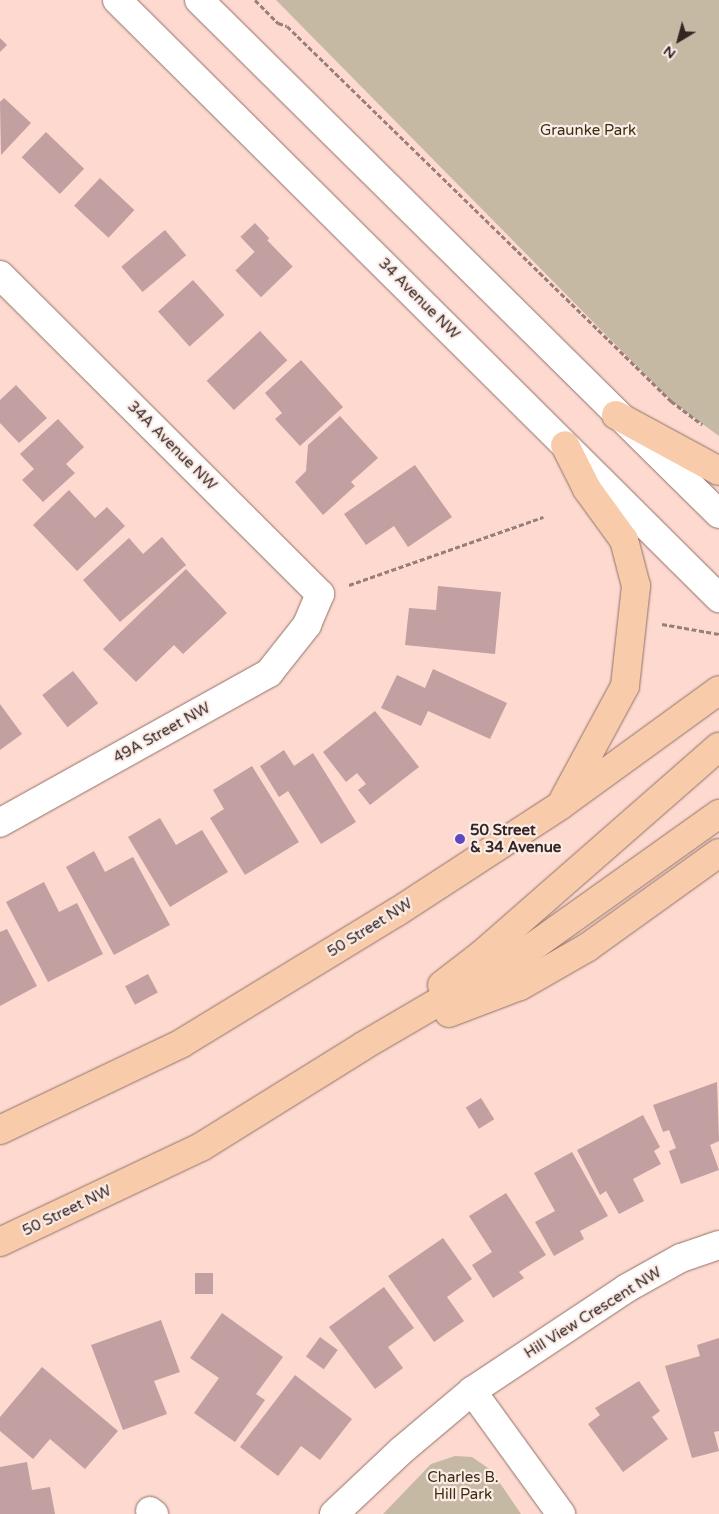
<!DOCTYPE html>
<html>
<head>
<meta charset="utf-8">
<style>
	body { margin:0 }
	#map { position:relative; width:719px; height:1514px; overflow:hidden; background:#fdd9cf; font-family:"Varela Round",sans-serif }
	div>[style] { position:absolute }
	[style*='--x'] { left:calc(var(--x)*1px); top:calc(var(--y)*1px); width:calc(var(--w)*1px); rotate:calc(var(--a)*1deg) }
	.green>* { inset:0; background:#c6b9a3 }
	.building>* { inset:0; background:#c29fa1; transform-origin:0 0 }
	.path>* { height:3px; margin-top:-1.5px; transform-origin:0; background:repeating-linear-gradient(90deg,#987f79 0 5px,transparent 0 7.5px) }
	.roads { filter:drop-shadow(0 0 1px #907168) drop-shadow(0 0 1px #907168) }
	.minor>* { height:28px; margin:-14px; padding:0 14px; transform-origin:14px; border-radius:14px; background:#fff }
	.secondary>* { height:28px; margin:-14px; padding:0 14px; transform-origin:14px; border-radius:14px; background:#fff }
	.primary>* { height:28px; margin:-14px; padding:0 14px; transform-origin:14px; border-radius:14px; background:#f8ccaa }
	.dots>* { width:14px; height:14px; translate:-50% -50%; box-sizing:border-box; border:2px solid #fbece8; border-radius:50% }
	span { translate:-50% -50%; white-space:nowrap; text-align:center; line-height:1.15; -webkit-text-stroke:4.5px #fbece8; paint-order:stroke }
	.park-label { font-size:15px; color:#3d2d0e }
	.street-label { font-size:15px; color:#332522 }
	.poi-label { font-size:15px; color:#332522; font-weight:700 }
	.left { translate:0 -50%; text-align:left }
	.north { position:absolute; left:654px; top:15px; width:50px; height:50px; -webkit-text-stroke:4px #fbece8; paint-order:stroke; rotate:217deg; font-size:14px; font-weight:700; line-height:20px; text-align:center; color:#332522 }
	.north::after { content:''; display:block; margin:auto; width:18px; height:22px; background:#332522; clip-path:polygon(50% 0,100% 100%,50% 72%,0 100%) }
</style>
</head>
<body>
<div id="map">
	<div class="green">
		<i style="clip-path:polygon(276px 0,719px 0,719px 436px,671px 401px)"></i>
		<i style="clip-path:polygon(455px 1456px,472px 1457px,491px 1470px,521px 1514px,383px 1514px,431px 1464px)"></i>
	</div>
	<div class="building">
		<i style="clip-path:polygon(0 38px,7px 45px,0 52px)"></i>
		<i style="clip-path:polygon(4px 98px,31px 123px,1px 155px,0 102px)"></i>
		<i style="left:46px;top:132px;width:53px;height:35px;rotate:44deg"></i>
		<i style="left:100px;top:178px;width:47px;height:38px;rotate:43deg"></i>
		<i style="left:255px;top:223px;width:21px;height:20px;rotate:47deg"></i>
		<i style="left:165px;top:230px;width:33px;height:57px;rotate:50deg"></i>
		<i style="left:267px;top:240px;width:37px;height:44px;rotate:46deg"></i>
		<i style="left:193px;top:280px;width:47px;height:47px;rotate:48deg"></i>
		<i style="left:260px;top:331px;width:40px;height:73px;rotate:47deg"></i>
		<i style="clip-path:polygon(301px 360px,343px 407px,300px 446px,275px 419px,282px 413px,265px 393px)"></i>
		<i style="clip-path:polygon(16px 385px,47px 418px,19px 443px,0 423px,0 400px)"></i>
		<i style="clip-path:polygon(340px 416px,378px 458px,351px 482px,355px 486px,323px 515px,295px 482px,306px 471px,308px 445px)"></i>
		<i style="clip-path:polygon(58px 419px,84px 447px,66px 464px,75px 473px,43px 502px,22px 480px,34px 469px,20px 454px)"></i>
		<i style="clip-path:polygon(415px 465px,452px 517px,408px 547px,394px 526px,366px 545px,344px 514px)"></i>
		<i style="clip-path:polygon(69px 490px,95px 518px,107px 507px,125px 526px,77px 571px,33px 525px)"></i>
		<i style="clip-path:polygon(162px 537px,186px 565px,120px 622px,83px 580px,129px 538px,143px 554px)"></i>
		<i style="clip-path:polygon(186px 569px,227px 613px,183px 654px,174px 645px,136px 682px,103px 649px)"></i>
		<i style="clip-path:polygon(438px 586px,501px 592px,495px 654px,405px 645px,409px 608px,436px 610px)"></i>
		<i style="clip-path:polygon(433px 669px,507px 703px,490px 739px,428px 711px,421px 726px,381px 708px,397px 675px,425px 688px)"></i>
		<i style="left:73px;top:671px;width:41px;height:39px;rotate:52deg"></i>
		<i style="clip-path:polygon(0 704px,22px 734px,0 750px)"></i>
		<i style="clip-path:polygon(375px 711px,419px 767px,370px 805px,358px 790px,366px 784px,357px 773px,346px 782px,323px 752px)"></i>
		<i style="clip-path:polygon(284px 750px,294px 766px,313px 753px,356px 822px,321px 844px,288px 791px,279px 797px,260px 766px)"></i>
		<i style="clip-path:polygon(252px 766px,299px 842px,245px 875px,210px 818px,224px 809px,213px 790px)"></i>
		<i style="clip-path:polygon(160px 818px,176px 845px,202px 830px,228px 872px,170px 907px,128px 837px)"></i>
		<i style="clip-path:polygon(94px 851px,105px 872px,133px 857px,170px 925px,114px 955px,66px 867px)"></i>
		<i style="clip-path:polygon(44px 882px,59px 912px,77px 903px,103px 954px,48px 982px,6px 902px)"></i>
		<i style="clip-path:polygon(7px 929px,37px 986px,0 1006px,0 932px)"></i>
		<i style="left:148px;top:974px;width:21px;height:26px;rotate:62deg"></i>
		<i style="clip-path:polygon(717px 1082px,719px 1141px,710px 1145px,719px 1170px,681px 1184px,669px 1151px,676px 1148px,669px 1130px,663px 1132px,653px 1105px)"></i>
		<i style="left:481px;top:1098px;width:25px;height:18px;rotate:58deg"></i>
		<i style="clip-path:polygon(643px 1115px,660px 1147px,654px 1151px,661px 1164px,633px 1179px,644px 1201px,619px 1214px,606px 1191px,600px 1195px,577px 1150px)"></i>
		<i style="clip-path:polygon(572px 1152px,608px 1216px,580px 1231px,584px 1239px,554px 1256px,535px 1222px,555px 1211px,534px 1173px)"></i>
		<i style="clip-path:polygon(506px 1193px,546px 1255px,519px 1272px,524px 1278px,493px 1298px,472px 1265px,492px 1252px,469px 1216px)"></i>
		<i style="clip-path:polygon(443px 1238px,472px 1279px,447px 1297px,464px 1321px,434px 1342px,388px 1276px)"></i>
		<i style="left:195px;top:1273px;width:18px;height:21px"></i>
		<i style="clip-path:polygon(384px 1287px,414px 1328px,388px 1347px,403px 1368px,375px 1389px,329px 1327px)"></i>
		<i style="clip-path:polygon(222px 1313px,283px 1357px,256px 1394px,265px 1400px,235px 1442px,194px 1413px,219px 1378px,190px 1358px)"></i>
		<i style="clip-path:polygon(161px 1320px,180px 1372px,154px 1381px,167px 1414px,123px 1430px,91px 1345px)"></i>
		<i style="left:320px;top:1337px;width:22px;height:24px;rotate:36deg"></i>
		<i style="clip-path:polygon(719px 1338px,719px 1431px,714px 1432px,719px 1451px,692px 1458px,665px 1366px,700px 1356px,697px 1345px)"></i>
		<i style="clip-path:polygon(42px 1367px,118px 1431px,85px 1469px,50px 1439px,33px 1459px,0 1431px,0 1417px)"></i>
		<i style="clip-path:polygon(295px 1375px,352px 1419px,320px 1460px,301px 1446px,278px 1476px,240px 1447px)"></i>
		<i style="clip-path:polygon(639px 1381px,660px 1411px,652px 1417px,668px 1439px,623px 1472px,588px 1424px,600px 1415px,595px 1408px)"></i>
		<i style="clip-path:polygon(27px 1462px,32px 1490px,50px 1487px,55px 1514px,0 1514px,0 1467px)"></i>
	</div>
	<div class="path">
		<i style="--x:255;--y:0;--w:33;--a:45"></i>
		<i style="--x:278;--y:23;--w:9;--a:18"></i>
		<i style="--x:287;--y:26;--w:537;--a:44.32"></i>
		<i style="--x:671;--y:401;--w:39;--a:37"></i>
		<i style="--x:349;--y:585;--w:206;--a:-19.3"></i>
		<i style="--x:662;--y:624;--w:58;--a:10"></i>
	</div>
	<div class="roads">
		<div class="minor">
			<i style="--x:0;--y:275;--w:452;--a:44.9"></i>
			<i style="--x:320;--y:594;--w:34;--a:113"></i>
			<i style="--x:307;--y:625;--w:61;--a:128.4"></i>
			<i style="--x:269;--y:673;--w:308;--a:150.9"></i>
			<i style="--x:472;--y:1391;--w:152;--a:54.1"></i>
			<i style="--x:150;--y:1511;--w:5;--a:37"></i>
			<i style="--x:334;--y:1514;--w:93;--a:-43.3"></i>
			<i style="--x:402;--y:1450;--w:92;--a:-40.1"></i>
			<i style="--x:472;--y:1391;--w:186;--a:-33.6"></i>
			<i style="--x:627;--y:1288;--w:62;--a:-29.1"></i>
			<i style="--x:681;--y:1258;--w:40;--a:-18.9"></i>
		</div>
		<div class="secondary">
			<i style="--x:117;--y:0;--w:849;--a:44.81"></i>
			<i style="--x:199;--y:0;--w:731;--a:44.67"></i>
		</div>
		<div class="primary">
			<i style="--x:616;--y:415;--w:117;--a:28.5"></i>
			<i style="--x:564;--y:799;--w:128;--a:-61.6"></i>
			<i style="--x:625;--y:686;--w:101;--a:-83.7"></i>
			<i style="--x:636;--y:586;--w:48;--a:-104.6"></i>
			<i style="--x:624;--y:540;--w:63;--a:-126"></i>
			<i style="--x:587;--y:489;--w:49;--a:-116.6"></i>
			<i style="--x:442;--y:985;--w:49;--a:-37.6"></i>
			<i style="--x:481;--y:955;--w:316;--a:-41.2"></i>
			<i style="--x:449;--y:1013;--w:76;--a:-20.8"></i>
			<i style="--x:520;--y:986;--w:78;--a:-29.8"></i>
			<i style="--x:588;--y:947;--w:161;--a:-35.7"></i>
			<i style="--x:0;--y:1130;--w:202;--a:-25.5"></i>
			<i style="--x:182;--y:1043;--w:252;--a:-31.4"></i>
			<i style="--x:397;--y:912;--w:196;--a:-33.1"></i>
			<i style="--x:561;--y:805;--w:195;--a:-36"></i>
			<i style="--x:0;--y:1242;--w:222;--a:-25.3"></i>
			<i style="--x:201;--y:1147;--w:191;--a:-31.9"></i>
			<i style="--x:363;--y:1046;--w:194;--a:-30.3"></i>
			<i style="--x:531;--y:948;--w:231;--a:-35.5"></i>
		</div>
	</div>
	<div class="dots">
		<i style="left:460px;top:839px;background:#5d4ac3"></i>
	</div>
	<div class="park-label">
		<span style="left:588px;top:131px">Graunke Park</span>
		<span style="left:463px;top:1486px">Charles B.<br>Hill Park</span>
	</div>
	<div class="street-label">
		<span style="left:419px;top:299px;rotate:45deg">34 Avenue NW</span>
		<span style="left:172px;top:446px;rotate:45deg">34A Avenue NW</span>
		<span style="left:162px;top:733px;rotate:-29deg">49A Street NW</span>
		<span style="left:370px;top:928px;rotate:-32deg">50 Street NW</span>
		<span style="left:67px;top:1211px;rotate:-26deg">50 Street NW</span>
		<span style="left:593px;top:1313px;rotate:-32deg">Hill View Crescent NW</span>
	</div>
	<div class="poi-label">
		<span class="left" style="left:470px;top:839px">50 Street<br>&amp; 34 Avenue</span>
	</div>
	<div class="north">N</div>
</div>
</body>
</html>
